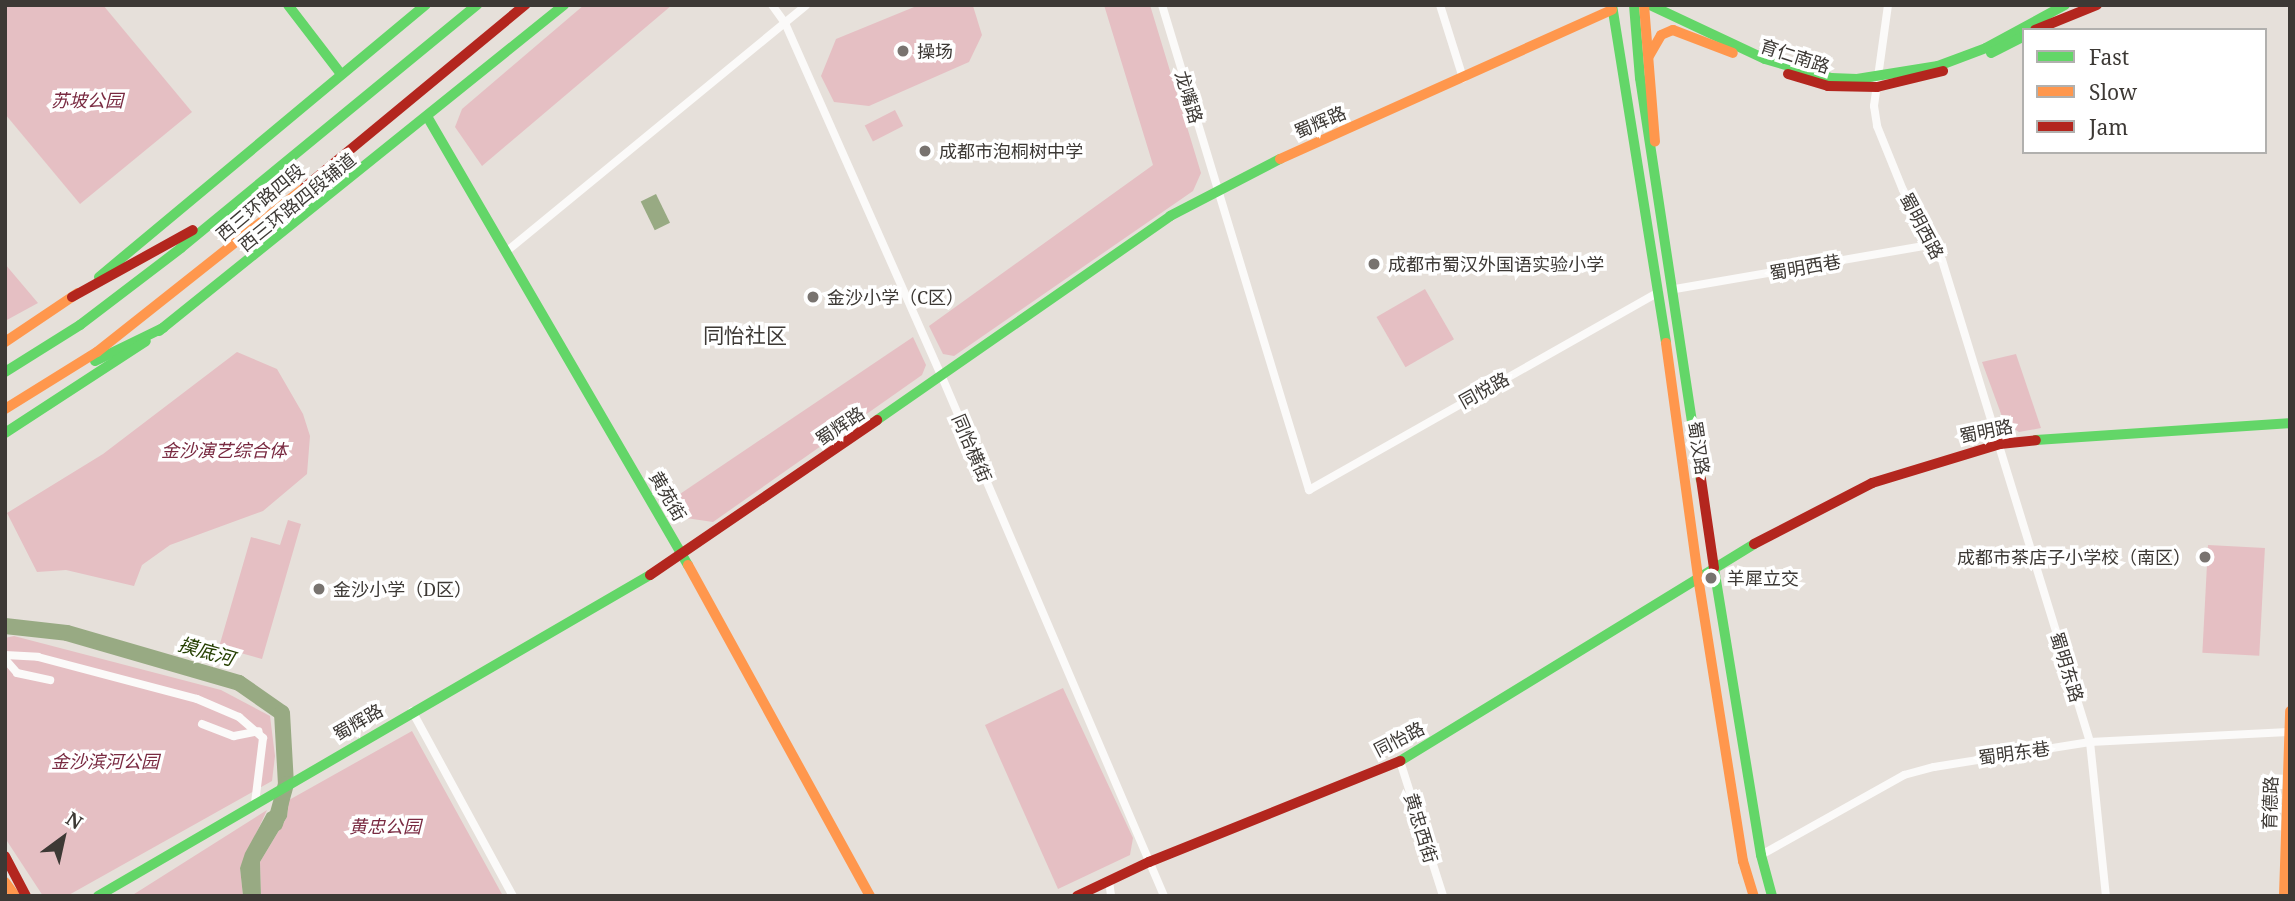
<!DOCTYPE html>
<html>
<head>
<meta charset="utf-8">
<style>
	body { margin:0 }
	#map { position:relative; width:2295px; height:901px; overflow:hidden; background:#e6e0da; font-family:"Noto Serif","Noto Sans SC",serif }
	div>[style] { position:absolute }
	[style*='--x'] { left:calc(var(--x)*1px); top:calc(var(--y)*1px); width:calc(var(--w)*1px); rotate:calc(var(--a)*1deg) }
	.green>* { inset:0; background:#e5bfc3; transform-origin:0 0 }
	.water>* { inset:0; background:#98aa83; transform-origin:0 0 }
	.river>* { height:16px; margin:-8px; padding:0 8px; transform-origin:8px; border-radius:8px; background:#98aa83 }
	.street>* { height:8px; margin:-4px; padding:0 4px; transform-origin:4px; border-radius:4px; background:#fbfaf9 }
	.fast>* { height:10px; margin:-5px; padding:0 5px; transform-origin:5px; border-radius:5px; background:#63d668 }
	.slow>* { height:10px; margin:-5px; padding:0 5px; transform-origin:5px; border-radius:5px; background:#ff974d }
	.jam>* { height:10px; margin:-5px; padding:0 5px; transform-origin:5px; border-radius:5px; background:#b3261e }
	.dots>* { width:19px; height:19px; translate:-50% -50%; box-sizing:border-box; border:4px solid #fff; border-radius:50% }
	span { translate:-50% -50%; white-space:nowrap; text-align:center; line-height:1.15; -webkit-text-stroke:7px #fff; paint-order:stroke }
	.poi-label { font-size:18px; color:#3d3935 }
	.left { translate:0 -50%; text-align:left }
	.right { translate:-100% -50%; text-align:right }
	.street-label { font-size:18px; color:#3d3935 }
	.park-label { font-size:18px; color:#792a41; font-style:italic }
	.water-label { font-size:19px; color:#253f01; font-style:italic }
	.quarter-label { font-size:21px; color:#3d3935 }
	.frame { position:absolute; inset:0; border:7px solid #3d3935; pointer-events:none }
	.legend { position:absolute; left:2022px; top:28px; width:245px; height:126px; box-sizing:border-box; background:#fff; border:2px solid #b1b0ae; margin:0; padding:9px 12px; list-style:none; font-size:21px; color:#3d3935 }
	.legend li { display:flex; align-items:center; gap:14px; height:35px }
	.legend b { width:35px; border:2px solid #b1b0ae }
	.north { position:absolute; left:28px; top:803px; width:70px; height:70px; -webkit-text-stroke:5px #fff; paint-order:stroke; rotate:33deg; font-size:19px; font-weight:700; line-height:28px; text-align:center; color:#3d3935 }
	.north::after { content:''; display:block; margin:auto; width:24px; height:32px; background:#3d3935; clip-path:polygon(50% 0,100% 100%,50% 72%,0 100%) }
</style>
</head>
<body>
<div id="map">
	<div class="green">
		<i style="clip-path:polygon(5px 5px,103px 5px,192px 112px,80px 204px,5px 114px)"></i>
		<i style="clip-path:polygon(584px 5px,672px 5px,482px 166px,455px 127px,462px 109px)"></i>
		<i style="clip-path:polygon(919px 5px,973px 6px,982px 35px,969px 62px,869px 106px,834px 102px,821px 76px,836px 39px)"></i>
		<i style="clip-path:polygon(1104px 5px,1150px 5px,1201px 173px,1193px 191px,954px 356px,943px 354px,929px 326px,1153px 165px)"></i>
		<i style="left:895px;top:110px;width:18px;height:34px;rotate:63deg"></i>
		<i style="clip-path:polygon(5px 264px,38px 303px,5px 321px)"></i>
		<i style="left:1425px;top:289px;width:58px;height:56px;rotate:60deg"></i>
		<i style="clip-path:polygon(913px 337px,926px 365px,922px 375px,713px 522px,686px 518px,674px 498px)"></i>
		<i style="clip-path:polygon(237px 352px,277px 369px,303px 414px,310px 436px,307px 474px,263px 511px,170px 545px,142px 565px,134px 586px,66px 570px,37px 572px,7px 513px,103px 454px)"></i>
		<i style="clip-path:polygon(2016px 354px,2041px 428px,2019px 432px,2004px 422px,1982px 362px)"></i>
		<i style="clip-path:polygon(288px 520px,301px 524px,262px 659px,219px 647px,251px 537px,280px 545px)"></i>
		<i style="left:2208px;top:545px;width:57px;height:108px;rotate:3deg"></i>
		<i style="clip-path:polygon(14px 636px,221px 690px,270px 716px,275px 756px,272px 781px,67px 896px,43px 896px,5px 838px,5px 638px)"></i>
		<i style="clip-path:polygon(1063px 688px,1133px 838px,1130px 855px,1058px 889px,985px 725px)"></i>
		<i style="clip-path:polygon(412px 731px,503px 896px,261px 896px,260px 862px,287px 817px,289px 800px)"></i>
		<i style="clip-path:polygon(267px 810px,240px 868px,243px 896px,131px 896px)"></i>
	</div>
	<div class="water">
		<i style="left:656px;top:194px;width:32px;height:17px;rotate:64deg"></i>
		<i style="clip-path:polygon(289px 800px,287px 817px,260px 862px,261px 896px,243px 896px,240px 868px,245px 853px,267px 813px)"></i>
	</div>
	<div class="river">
		<i style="--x:5;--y:626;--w:62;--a:6.4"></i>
		<i style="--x:67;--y:633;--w:179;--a:16.2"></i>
		<i style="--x:239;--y:683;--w:52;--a:34.9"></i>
		<i style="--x:282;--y:713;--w:71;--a:86.8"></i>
		<i style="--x:286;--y:784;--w:41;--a:105.4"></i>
	</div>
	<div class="street">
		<i style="--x:772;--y:5;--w:22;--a:54"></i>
		<i style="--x:785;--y:23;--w:387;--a:66.1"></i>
		<i style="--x:942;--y:377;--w:564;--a:66.84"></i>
		<i style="--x:1162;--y:5;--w:507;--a:73.14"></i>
		<i style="--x:1309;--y:490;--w:402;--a:-29.5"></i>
		<i style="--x:1440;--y:5;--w:77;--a:72.5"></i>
		<i style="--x:1888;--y:5;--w:102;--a:97.9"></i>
		<i style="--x:1874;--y:106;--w:20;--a:81"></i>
		<i style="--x:1877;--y:126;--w:69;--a:67.9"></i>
		<i style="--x:1903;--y:190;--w:80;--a:60.9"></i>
		<i style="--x:1942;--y:260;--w:504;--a:72.93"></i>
		<i style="--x:2090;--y:742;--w:155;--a:84.1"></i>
		<i style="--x:507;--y:251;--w:387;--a:-39.4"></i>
		<i style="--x:1675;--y:289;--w:264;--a:-9.8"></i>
		<i style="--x:5;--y:655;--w:33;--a:3"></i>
		<i style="--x:38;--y:657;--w:164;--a:14.8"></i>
		<i style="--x:197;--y:699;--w:46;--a:23.2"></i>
		<i style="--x:239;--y:717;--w:32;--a:41"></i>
		<i style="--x:263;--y:738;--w:65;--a:97"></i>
		<i style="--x:5;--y:659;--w:18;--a:49"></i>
		<i style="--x:17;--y:673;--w:34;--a:12"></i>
		<i style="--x:412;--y:711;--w:211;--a:61.4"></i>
		<i style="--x:202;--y:724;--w:34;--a:21"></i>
		<i style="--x:234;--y:736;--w:25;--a:-11"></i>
		<i style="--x:1400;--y:761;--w:142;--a:72.3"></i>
		<i style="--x:1761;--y:855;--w:164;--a:-29.2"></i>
		<i style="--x:1904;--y:775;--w:31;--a:-15"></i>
		<i style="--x:1934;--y:767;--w:158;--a:-9.1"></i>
		<i style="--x:2090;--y:742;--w:200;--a:-2.9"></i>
		<i style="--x:1109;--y:881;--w:15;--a:82"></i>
	</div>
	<div class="fast">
		<i style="--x:288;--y:5;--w:87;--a:52.5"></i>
		<i style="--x:1612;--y:5;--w:342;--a:80.9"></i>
		<i style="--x:1634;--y:5;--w:73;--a:85.3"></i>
		<i style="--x:1640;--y:78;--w:406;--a:81.4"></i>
		<i style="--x:1650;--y:5;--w:127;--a:25.2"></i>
		<i style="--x:1765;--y:59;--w:69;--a:16.1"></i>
		<i style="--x:1831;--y:78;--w:26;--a:2"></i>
		<i style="--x:1857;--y:79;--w:82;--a:-9.1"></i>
		<i style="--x:1938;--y:66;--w:51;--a:-20.6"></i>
		<i style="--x:1986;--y:48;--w:90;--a:-28.6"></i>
		<i style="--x:1991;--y:53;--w:37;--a:-27"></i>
		<i style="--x:428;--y:118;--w:517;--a:59.82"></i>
		<i style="--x:99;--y:277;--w:425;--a:-39.8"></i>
		<i style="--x:159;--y:331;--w:520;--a:-38.83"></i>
		<i style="--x:95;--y:361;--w:76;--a:-25.9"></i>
		<i style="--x:5;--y:372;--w:89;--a:-32.1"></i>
		<i style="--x:80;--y:325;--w:127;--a:-37.3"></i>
		<i style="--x:181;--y:248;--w:383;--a:-39.4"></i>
		<i style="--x:877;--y:420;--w:357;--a:-34.8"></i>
		<i style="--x:1170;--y:216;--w:124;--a:-27.4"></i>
		<i style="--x:5;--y:433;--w:168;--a:-33.1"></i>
		<i style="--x:2036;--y:440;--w:255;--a:-3.8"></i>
		<i style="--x:1714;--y:568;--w:291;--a:80.7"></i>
		<i style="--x:1761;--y:855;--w:42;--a:75"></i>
		<i style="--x:1400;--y:761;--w:415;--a:-31.5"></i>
		<i style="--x:98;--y:896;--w:639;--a:-30.18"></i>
	</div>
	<div class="slow">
		<i style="--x:1644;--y:5;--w:137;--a:85.4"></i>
		<i style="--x:1649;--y:56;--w:24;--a:-60"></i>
		<i style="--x:1661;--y:35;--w:13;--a:-23"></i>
		<i style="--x:1673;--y:30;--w:64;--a:21"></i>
		<i style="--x:1280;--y:159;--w:364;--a:-24.2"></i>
		<i style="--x:5;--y:342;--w:88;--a:-33.9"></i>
		<i style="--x:1666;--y:343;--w:236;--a:82.2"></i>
		<i style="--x:5;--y:409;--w:108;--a:-31.8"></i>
		<i style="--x:97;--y:352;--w:265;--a:-38.4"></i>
		<i style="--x:688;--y:565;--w:378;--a:61.2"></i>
		<i style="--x:1698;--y:577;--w:288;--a:81"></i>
		<i style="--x:1743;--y:861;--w:37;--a:73"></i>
		<i style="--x:5;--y:882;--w:17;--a:54"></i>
		<i style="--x:2284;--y:896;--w:185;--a:-88.1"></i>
	</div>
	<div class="jam">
		<i style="--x:2035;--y:30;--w:67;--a:-22"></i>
		<i style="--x:1788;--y:74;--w:42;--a:16.7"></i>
		<i style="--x:1828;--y:86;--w:49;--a:1.2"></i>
		<i style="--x:1877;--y:87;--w:68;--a:-13.6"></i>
		<i style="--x:305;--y:187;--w:286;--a:-39.6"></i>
		<i style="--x:72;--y:297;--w:138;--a:-29"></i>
		<i style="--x:1701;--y:479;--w:90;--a:81.7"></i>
		<i style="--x:1754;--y:544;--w:133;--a:-27.3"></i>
		<i style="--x:1872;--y:483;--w:134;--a:-16.9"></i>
		<i style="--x:2000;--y:444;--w:36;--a:-6"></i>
		<i style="--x:650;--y:575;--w:275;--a:-34.3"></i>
		<i style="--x:5;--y:856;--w:45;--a:62.3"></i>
		<i style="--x:1077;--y:896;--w:80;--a:-25.3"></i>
		<i style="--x:1149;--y:862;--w:271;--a:-21.9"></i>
	</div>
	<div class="dots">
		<i style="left:903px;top:51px;background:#78736f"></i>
		<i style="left:925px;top:151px;background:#78736f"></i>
		<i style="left:1374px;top:264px;background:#78736f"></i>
		<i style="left:813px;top:297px;background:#78736f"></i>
		<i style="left:2205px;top:557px;background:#78736f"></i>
		<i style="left:1711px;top:578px;background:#78736f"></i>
		<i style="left:319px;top:589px;background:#78736f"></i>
	</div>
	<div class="poi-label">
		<span class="left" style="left:917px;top:51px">操场</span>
		<span class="left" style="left:939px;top:151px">成都市泡桐树中学</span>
		<span class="left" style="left:1388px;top:264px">成都市蜀汉外国语实验小学</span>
		<span class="left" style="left:827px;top:297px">金沙小学（C区）</span>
		<span class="right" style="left:2191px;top:557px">成都市茶店子小学校（南区）</span>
		<span class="left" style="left:1727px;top:578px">羊犀立交</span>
		<span class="left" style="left:333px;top:589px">金沙小学（D区）</span>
	</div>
	<div class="street-label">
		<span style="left:1795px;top:56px;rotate:18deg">育仁南路</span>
		<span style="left:1189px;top:97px;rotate:73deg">龙嘴路</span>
		<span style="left:1320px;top:122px;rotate:-23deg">蜀辉路</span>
		<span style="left:260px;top:202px;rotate:-40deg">西三环路四段</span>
		<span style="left:297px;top:202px;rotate:-39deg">西三环路四段辅道</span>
		<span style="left:1922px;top:226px;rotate:62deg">蜀明西路</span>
		<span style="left:1805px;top:267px;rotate:-10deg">蜀明西巷</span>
		<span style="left:1484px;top:390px;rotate:-29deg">同悦路</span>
		<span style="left:840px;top:426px;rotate:-34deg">蜀辉路</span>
		<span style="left:1986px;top:431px;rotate:-12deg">蜀明路</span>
		<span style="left:972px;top:448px;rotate:67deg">同怡横街</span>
		<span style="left:1699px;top:448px;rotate:81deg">蜀汉路</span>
		<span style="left:668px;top:496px;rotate:60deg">黄苑街</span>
		<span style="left:2067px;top:667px;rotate:73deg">蜀明东路</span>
		<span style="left:358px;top:722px;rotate:-30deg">蜀辉路</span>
		<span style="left:1399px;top:739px;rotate:-27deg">同怡路</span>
		<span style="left:2014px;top:753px;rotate:-8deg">蜀明东巷</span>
		<span style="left:2270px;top:803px;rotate:-88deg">育德路</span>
		<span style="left:1421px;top:828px;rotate:73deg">黄忠西街</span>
	</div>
	<div class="park-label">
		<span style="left:87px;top:100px">苏坡公园</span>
		<span style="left:224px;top:450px">金沙演艺综合体</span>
		<span style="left:105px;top:761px">金沙滨河公园</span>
		<span style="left:385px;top:826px">黄忠公园</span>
	</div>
	<div class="water-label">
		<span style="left:206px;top:652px;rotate:16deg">摸底河</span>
	</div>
	<div class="quarter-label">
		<span style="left:745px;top:335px">同怡社区</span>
	</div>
	<div class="frame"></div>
	<ul class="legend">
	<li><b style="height:9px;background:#63d668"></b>Fast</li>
	<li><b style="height:9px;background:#ff974d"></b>Slow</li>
	<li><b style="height:9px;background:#b3261e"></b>Jam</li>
	</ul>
	<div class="north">N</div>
</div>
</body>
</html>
